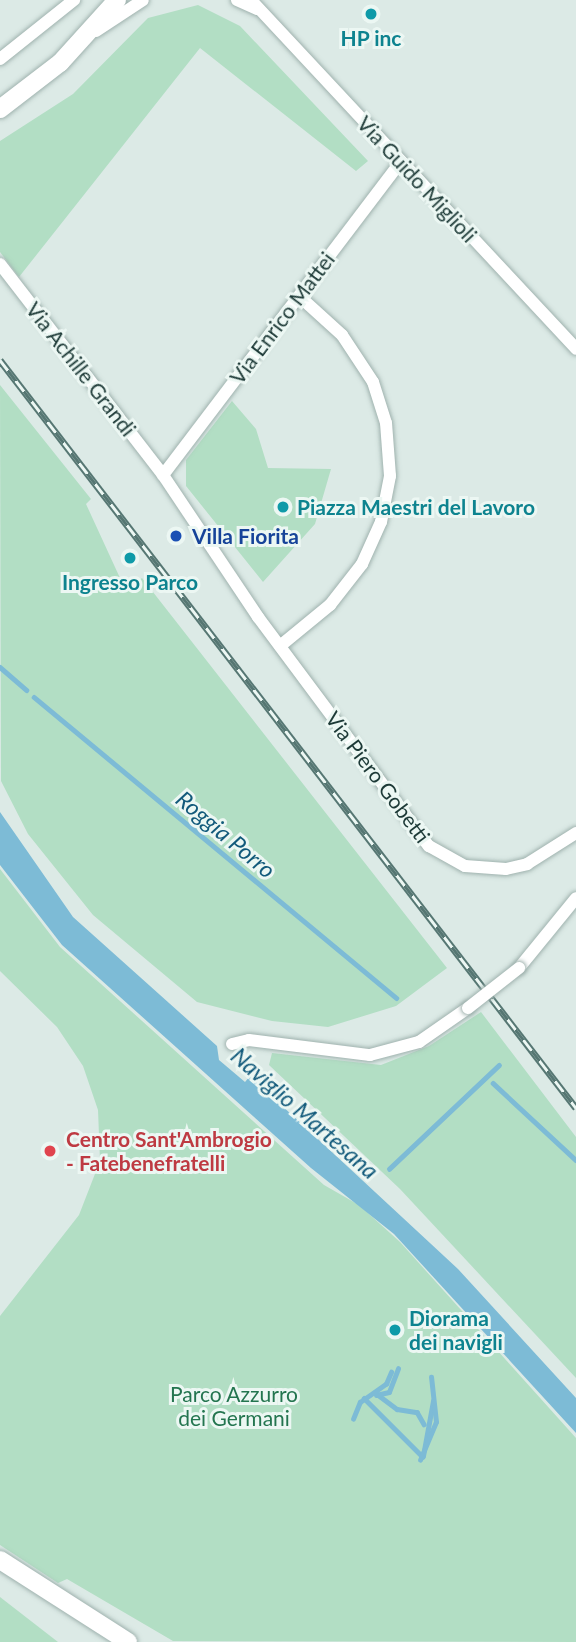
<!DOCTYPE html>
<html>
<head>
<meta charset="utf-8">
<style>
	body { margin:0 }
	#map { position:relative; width:576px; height:1642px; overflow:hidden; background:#dceae6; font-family:Lato,sans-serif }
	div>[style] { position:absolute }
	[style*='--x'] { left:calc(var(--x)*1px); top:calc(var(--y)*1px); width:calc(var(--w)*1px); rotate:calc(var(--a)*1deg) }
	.green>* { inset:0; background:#b2dec4 }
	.water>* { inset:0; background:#7dbbd6 }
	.stream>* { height:4.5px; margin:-2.25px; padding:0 2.25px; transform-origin:2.25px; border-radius:2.25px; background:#7dbbd6 }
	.roads { filter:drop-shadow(0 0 2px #9fb2ae) drop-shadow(0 0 2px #9fb2ae) }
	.street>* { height:12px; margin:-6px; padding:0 6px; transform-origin:6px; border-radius:6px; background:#fff }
	.secondary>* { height:18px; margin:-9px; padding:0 9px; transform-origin:9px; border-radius:9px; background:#fff }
	.rail>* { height:7px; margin-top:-3.5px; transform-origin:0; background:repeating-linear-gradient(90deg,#ecf7f3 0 13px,#567773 0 26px); box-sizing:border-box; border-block:2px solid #567773 }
	.bridges { filter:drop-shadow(0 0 2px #9fb2ae) drop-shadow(0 0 2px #9fb2ae) }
	.street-bridge>* { height:12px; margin:-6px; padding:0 6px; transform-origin:6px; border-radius:6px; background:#fff }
	.dots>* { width:19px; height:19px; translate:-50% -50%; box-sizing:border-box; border:4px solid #ecf7f3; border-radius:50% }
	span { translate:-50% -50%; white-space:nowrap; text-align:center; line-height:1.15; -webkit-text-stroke:6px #ecf7f3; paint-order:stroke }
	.culture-label { font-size:21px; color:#0d838f; font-weight:700 }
	.left { translate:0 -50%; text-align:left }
	.street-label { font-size:21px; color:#1d3a37 }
	.transit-label { font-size:21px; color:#164399; font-weight:700 }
	.health-label { font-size:21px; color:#be3a42; font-weight:700 }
	.park-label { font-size:21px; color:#23754f }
	.water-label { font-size:23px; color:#125a7b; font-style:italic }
</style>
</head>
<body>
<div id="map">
	<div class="green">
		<i style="clip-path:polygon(198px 5px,240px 26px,368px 161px,356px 171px,200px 48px,19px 277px,0 252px,0 141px,73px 94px,148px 18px)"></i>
		<i style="clip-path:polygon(0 385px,91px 499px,86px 504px,126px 591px,142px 578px,447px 968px,396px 1006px,328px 1027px,272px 1021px,197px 1002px,93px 915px,28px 834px,1px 781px)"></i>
		<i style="clip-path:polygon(232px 401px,256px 429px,268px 468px,331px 469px,315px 524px,263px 582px,186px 486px,186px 460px)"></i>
		<i style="clip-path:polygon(0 869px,60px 947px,324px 1185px,359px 1205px,400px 1242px,576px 1438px,576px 1642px,173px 1641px,67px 1579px,58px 1583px,0 1545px,0 1316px,79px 1215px,100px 1161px,98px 1110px,83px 1066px,57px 1027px,0 971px)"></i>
		<i style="clip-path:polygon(481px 1012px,576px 1137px,576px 1378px,400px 1189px,269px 1065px,272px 1053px,381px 1065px,429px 1046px)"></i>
		<i style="clip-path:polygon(0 1597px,58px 1642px,0 1642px)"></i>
	</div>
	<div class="water">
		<i style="clip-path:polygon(0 812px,73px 917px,217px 1046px,219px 1060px,245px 1082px,250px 1076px,458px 1269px,576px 1398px,576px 1433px,394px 1234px,311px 1168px,62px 945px,0 865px)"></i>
	</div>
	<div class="stream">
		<i style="--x:0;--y:667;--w:35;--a:41"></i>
		<i style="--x:34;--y:697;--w:471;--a:39.7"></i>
		<i style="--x:493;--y:1083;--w:113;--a:42.9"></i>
		<i style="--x:389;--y:1169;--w:151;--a:-43.4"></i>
		<i style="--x:377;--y:1394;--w:25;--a:37"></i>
		<i style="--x:397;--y:1409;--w:20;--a:9"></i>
		<i style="--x:417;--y:1412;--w:14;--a:60"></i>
		<i style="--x:376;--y:1395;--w:13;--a:-13"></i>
		<i style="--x:389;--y:1392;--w:25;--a:-69"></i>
		<i style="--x:364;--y:1398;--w:83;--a:45"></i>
		<i style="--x:353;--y:1419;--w:18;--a:-68"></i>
		<i style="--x:360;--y:1402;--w:32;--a:-35"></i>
		<i style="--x:386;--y:1384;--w:13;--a:-67"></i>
		<i style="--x:423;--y:1456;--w:56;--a:-79.7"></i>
		<i style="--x:420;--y:1460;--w:41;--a:-67.2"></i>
		<i style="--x:436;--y:1422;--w:45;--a:-96.3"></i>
	</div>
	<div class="roads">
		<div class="street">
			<i style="--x:237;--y:0;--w:22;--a:24"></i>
			<i style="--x:251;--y:0;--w:477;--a:47"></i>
			<i style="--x:96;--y:31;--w:56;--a:-33.4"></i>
			<i style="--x:0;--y:59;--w:95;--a:-38.6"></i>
			<i style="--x:0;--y:264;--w:267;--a:52.3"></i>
			<i style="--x:163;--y:475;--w:171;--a:56.2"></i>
			<i style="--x:258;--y:617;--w:286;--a:53.3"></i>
			<i style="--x:429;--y:846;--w:41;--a:29.1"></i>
			<i style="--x:465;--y:866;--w:41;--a:4.2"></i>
			<i style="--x:506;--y:869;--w:22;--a:-13"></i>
			<i style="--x:527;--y:864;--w:58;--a:-32.3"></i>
			<i style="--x:163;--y:475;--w:393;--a:-52.8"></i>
			<i style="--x:280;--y:646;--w:65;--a:-39.4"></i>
			<i style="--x:330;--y:605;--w:52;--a:-52"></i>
			<i style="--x:362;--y:564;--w:46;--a:-65.7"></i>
			<i style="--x:381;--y:522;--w:47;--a:-78.9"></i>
			<i style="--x:390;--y:476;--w:53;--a:-94.3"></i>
			<i style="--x:386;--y:423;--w:43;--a:-107.6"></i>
			<i style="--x:373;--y:382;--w:56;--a:-123.4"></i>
			<i style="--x:342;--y:335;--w:58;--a:-137.8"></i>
			<i style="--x:519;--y:968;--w:90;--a:-50.8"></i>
			<i style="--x:232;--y:1044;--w:17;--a:-13"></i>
			<i style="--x:249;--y:1040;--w:122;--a:7.1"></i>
			<i style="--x:370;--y:1055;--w:51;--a:-14.9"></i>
			<i style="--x:419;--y:1042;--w:60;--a:-34.8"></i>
		</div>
		<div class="secondary">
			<i style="--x:0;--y:109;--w:76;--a:-37.5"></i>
			<i style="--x:60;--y:63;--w:85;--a:-47.9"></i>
			<i style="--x:0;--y:1560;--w:152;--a:32.6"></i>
		</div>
	</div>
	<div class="rail">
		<i style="--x:0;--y:360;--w:944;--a:52.4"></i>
	</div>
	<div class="bridges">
		<div class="street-bridge">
			<i style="--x:468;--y:1008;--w:65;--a:-38.1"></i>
		</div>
	</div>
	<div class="dots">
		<i style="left:371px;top:14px;background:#0f9aa8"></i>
		<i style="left:283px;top:507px;background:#0f9aa8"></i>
		<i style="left:176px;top:536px;background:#1a4fb4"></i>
		<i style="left:130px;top:558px;background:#0f9aa8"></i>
		<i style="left:50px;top:1151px;background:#e0444e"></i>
		<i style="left:395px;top:1330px;background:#0f9aa8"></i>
	</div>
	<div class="culture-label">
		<span style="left:371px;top:38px">HP inc</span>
		<span class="left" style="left:297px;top:507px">Piazza Maestri del Lavoro</span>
		<span style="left:130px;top:582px">Ingresso Parco</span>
		<span class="left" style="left:409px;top:1330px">Diorama<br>dei navigli</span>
	</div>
	<div class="street-label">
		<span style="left:417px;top:179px;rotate:47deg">Via Guido Miglioli</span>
		<span style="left:282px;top:318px;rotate:-53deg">Via Enrico Mattei</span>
		<span style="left:81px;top:369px;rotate:52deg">Via Achille Grandi</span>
		<span style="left:378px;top:777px;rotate:53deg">Via Piero Gobetti</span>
	</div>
	<div class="transit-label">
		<span class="left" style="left:192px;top:536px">Villa Fiorita</span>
	</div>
	<div class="health-label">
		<span class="left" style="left:66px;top:1151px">Centro Sant'Ambrogio<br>- Fatebenefratelli</span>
	</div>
	<div class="park-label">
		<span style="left:234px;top:1406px">Parco Azzurro<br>dei Germani</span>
	</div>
	<div class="water-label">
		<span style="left:226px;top:834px;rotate:40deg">Roggia Porro</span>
		<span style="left:305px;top:1113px;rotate:41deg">Naviglio Martesana</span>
	</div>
</div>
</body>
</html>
